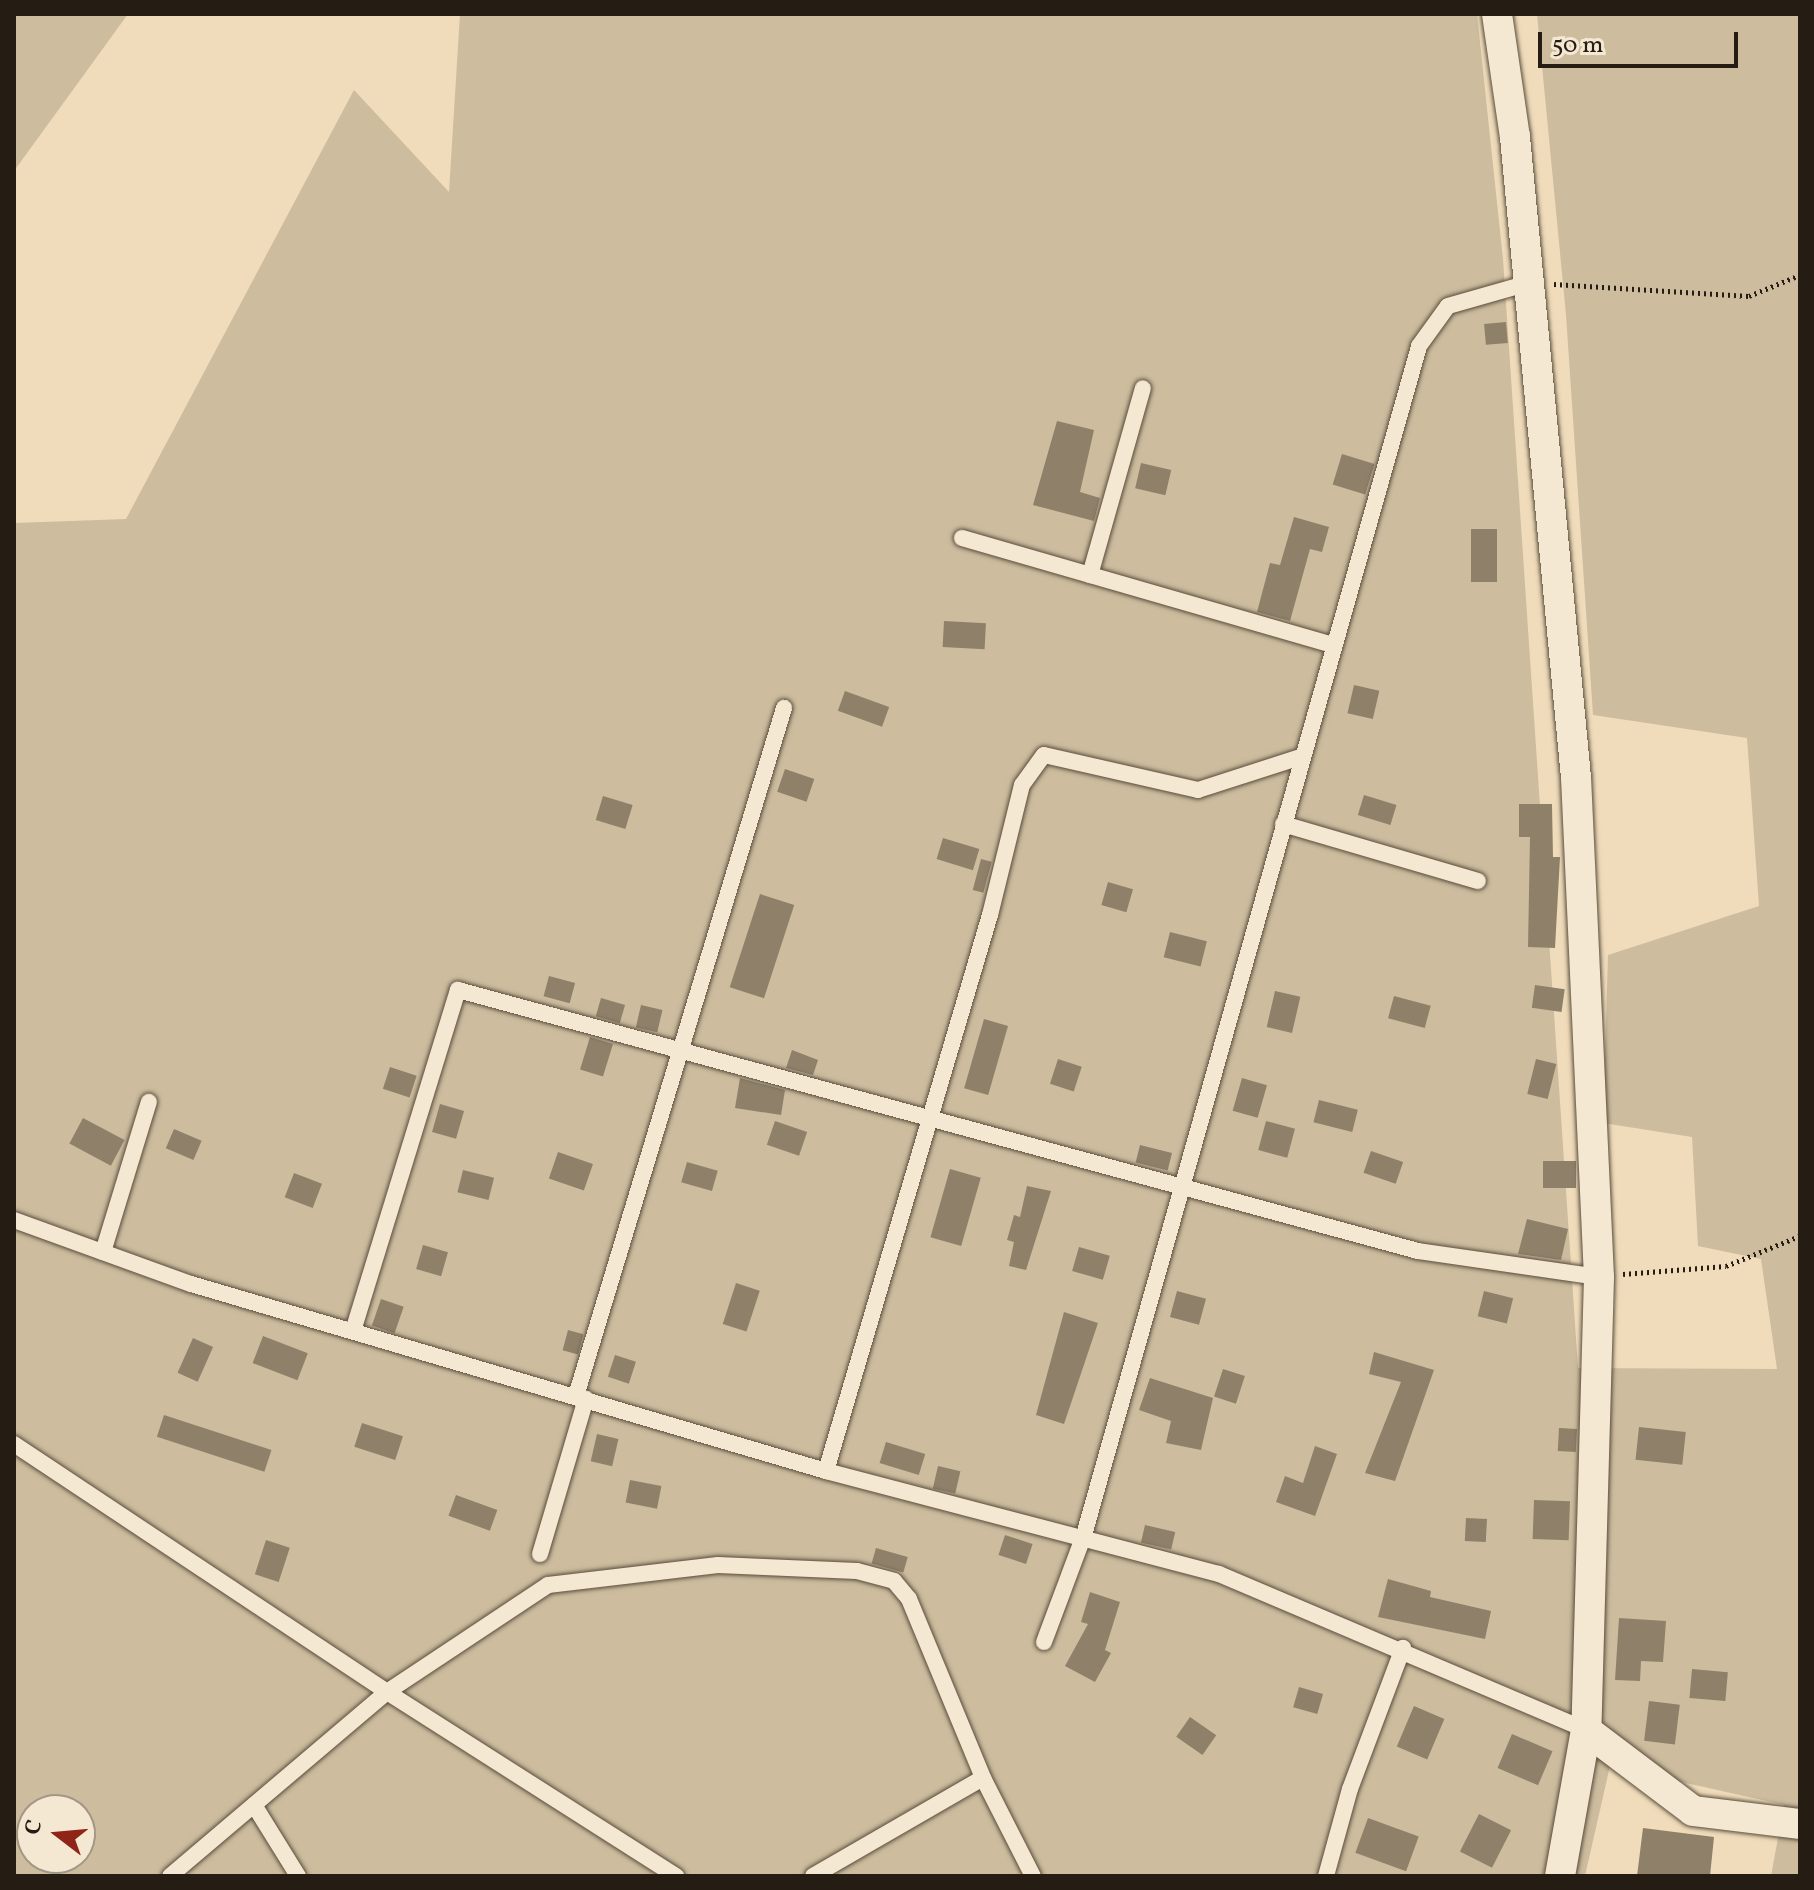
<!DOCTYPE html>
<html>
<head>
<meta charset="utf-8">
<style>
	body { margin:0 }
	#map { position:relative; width:1814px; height:1890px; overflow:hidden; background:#f0dcba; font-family:Vollkorn,serif }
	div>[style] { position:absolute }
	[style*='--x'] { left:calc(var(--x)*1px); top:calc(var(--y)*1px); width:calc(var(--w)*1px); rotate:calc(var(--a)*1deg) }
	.green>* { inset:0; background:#cdbc9e }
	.building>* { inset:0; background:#8f806a; transform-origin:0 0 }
	.path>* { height:5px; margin-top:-2.5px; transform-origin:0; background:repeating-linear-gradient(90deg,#251d13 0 2px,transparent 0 6px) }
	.roads { filter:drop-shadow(0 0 2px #584d3d) drop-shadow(0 0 2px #584d3d) }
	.lane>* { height:16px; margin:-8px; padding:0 8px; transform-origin:8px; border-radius:8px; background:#f5e8d2 }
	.street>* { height:30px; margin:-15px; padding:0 15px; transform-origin:15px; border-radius:15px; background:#f5e8d2 }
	span { translate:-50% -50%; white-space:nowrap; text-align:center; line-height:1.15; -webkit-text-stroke:6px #f5e8d2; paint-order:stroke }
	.frame { position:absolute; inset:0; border:16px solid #251d13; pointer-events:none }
	.north { position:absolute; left:16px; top:1794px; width:80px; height:80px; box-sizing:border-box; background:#f5e8d2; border:2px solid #a29786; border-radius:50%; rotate:286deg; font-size:22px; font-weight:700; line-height:32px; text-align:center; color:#251d13 }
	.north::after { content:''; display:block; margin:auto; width:28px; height:36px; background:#8f2418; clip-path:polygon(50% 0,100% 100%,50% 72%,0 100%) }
	.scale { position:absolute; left:1538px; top:32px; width:200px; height:36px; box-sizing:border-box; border:4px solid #251d13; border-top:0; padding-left:10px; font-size:24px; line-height:28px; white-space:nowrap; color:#251d13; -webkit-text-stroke:6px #f5e8d2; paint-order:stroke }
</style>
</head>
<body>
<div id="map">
	<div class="green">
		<i style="clip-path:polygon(14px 14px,128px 14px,14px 171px)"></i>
		<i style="clip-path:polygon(evenodd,460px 14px,1477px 14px,1503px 259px,1578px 1368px,1777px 1369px,1761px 1259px,1698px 1246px,1692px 1137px,1603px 1123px,1608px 955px,1759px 906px,1747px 738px,1593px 715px,1566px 315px,1537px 14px,1800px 14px,1800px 1876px,1771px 1876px,1784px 1805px,1610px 1766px,1585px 1876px,14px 1876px,14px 523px,126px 519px,354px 90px,449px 192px,460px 14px,32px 1810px,80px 1810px,80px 1858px,32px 1858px,32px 1810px)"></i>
	</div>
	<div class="building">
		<i style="left:1506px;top:322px;width:21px;height:22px;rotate:85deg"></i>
		<i style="clip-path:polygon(1057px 421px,1094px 430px,1080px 492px,1100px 498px,1094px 521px,1033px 505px)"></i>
		<i style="left:1342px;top:454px;width:34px;height:32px;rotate:17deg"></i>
		<i style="left:1141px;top:463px;width:31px;height:26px;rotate:13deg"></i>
		<i style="clip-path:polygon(1294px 517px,1329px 527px,1322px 552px,1310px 549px,1290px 621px,1257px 612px,1270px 563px,1280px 565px)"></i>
		<i style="left:1471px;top:529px;width:26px;height:53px"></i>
		<i style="left:944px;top:621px;width:42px;height:26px;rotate:3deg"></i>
		<i style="left:1354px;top:685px;width:26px;height:29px;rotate:13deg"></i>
		<i style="left:845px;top:691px;width:47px;height:21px;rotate:20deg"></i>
		<i style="left:785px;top:769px;width:31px;height:24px;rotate:19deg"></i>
		<i style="left:1364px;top:795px;width:34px;height:21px;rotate:17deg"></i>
		<i style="left:603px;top:796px;width:31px;height:25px;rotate:17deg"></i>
		<i style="clip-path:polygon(1519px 804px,1552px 804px,1553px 857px,1560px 857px,1555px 948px,1528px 947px,1530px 837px,1519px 837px)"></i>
		<i style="left:943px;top:838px;width:38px;height:22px;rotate:17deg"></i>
		<i style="left:981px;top:859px;width:11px;height:32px;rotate:15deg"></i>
		<i style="left:1108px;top:882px;width:26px;height:24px;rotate:16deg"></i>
		<i style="left:760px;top:894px;width:36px;height:98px;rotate:18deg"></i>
		<i style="left:1170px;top:932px;width:38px;height:26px;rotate:14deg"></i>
		<i style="left:549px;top:976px;width:27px;height:21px;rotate:15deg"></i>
		<i style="left:1535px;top:985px;width:30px;height:23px;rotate:8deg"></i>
		<i style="left:1275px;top:991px;width:26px;height:37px;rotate:13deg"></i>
		<i style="left:1394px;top:996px;width:38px;height:23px;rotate:15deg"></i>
		<i style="left:601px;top:998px;width:25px;height:19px;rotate:16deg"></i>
		<i style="left:641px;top:1005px;width:22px;height:23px;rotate:13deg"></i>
		<i style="left:984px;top:1019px;width:25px;height:72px;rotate:16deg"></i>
		<i style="left:590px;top:1037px;width:24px;height:34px;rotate:17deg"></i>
		<i style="clip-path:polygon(792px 1050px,818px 1060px,813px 1075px,786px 1068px)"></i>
		<i style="left:1058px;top:1059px;width:25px;height:26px;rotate:18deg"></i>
		<i style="left:1536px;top:1059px;width:21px;height:36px;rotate:14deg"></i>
		<i style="left:390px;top:1067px;width:28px;height:23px;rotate:18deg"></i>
		<i style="clip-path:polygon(740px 1078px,785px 1090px,781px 1115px,735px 1108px)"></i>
		<i style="left:1242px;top:1078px;width:26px;height:34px;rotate:16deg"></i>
		<i style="left:1319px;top:1100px;width:40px;height:23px;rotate:14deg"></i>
		<i style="left:440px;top:1104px;width:25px;height:29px;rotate:16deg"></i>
		<i style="left:83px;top:1118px;width:47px;height:29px;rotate:28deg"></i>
		<i style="left:775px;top:1121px;width:34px;height:25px;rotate:19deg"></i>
		<i style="left:1266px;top:1121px;width:30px;height:30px;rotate:15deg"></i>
		<i style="left:174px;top:1129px;width:30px;height:21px;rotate:23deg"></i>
		<i style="left:1140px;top:1145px;width:33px;height:18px;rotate:14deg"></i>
		<i style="left:1371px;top:1151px;width:34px;height:23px;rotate:19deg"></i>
		<i style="left:558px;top:1152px;width:37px;height:28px;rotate:19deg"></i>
		<i style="left:1543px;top:1161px;width:33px;height:27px"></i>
		<i style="left:687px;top:1162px;width:32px;height:21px;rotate:16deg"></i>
		<i style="left:950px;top:1169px;width:32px;height:71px;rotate:16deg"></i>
		<i style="left:463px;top:1170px;width:32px;height:23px;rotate:14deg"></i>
		<i style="left:294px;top:1173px;width:30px;height:26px;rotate:21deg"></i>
		<i style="clip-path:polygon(1027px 1186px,1051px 1191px,1026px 1270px,1009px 1266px,1014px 1242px,1007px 1240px,1014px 1215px,1020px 1217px)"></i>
		<i style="clip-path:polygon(1527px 1219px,1568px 1229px,1561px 1260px,1518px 1254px)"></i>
		<i style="left:423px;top:1245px;width:26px;height:25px;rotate:16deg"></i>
		<i style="left:1079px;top:1247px;width:32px;height:25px;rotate:16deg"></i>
		<i style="left:736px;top:1283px;width:25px;height:43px;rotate:18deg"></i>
		<i style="left:1177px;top:1291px;width:30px;height:27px;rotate:15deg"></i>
		<i style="left:1484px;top:1291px;width:30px;height:26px;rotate:14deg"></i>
		<i style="left:381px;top:1299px;width:24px;height:28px;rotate:19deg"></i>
		<i style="clip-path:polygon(1064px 1312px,1098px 1323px,1064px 1424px,1036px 1415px)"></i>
		<i style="left:568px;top:1330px;width:16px;height:21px;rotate:15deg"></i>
		<i style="left:263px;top:1336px;width:48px;height:29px;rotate:21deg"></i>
		<i style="left:193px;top:1338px;width:22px;height:38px;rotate:24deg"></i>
		<i style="clip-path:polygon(1374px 1352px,1434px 1370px,1395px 1481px,1365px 1473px,1401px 1382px,1369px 1374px)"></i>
		<i style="left:615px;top:1355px;width:22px;height:23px;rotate:18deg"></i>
		<i style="left:1223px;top:1369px;width:23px;height:29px;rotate:18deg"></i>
		<i style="clip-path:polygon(1150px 1378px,1213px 1398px,1201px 1450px,1166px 1443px,1171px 1421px,1139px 1410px)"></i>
		<i style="left:164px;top:1415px;width:113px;height:23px;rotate:18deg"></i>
		<i style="left:362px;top:1423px;width:43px;height:25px;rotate:18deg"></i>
		<i style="left:1639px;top:1427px;width:47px;height:33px;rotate:6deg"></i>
		<i style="left:1559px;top:1428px;width:18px;height:23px;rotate:3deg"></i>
		<i style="left:597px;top:1434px;width:22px;height:28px;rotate:13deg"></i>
		<i style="left:886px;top:1442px;width:41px;height:22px;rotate:17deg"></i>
		<i style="clip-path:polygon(1315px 1446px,1337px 1454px,1315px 1516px,1276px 1502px,1285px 1476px,1303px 1483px)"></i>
		<i style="left:938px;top:1466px;width:23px;height:23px;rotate:13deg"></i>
		<i style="left:630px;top:1480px;width:32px;height:23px;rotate:11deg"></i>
		<i style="left:456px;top:1495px;width:44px;height:22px;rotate:20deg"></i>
		<i style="left:1534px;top:1500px;width:36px;height:39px;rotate:2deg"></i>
		<i style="left:1466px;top:1518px;width:21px;height:23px;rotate:3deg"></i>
		<i style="left:1145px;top:1525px;width:31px;height:18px;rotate:13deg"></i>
		<i style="left:1005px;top:1535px;width:29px;height:21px;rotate:18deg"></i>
		<i style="left:266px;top:1540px;width:25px;height:36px;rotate:18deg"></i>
		<i style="left:876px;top:1548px;width:33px;height:16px;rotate:16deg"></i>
		<i style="clip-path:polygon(1388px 1579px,1431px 1591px,1430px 1597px,1491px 1611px,1485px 1639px,1378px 1617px)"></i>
		<i style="clip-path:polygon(1090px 1592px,1120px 1602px,1105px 1650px,1111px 1653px,1095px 1682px,1065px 1666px,1088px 1624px,1081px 1622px)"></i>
		<i style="clip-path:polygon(1619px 1618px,1666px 1621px,1663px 1662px,1641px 1661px,1640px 1681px,1615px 1680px)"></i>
		<i style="left:1692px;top:1669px;width:36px;height:29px;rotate:5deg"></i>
		<i style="left:1299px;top:1687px;width:25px;height:21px;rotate:16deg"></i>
		<i style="left:1649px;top:1701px;width:31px;height:40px;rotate:7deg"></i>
		<i style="left:1414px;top:1706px;width:33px;height:44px;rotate:23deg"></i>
		<i style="left:1190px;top:1717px;width:32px;height:24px;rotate:35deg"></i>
		<i style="left:1512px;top:1734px;width:44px;height:37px;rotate:23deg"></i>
		<i style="left:1479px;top:1814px;width:36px;height:42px;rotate:27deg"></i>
		<i style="left:1368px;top:1818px;width:54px;height:37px;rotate:20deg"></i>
		<i style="clip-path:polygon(1643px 1828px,1714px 1837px,1710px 1876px,1637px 1876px)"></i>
	</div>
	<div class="path">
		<i style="--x:1554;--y:284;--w:195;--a:3.5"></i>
		<i style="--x:1749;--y:296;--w:55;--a:-22.4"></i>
		<i style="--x:1623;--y:1274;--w:103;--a:-4.4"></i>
		<i style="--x:1726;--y:1266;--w:80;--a:-22.1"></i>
	</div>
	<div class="roads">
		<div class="lane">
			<i style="--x:962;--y:538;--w:386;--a:16.1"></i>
			<i style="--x:1090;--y:575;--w:194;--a:-74.2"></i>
			<i style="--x:1283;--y:824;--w:203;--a:16.3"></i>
			<i style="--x:14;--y:1220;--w:188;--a:19.9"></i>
			<i style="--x:191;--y:1284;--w:662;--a:16.41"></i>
			<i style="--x:826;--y:1471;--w:406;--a:14.7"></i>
			<i style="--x:1219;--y:1574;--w:399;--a:23"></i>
			<i style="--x:103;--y:1252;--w:157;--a:-73"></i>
			<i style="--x:353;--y:1331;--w:357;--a:-72.9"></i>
			<i style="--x:458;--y:990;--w:995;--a:15.21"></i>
			<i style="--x:1418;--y:1251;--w:183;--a:8.2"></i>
			<i style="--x:576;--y:1396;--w:719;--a:-73.18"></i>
			<i style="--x:14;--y:1444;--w:448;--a:33.6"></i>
			<i style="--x:387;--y:1692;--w:193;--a:-33.6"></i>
			<i style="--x:548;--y:1585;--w:171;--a:-6.7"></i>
			<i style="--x:718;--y:1565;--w:139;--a:2.5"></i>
			<i style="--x:857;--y:1571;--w:38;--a:15"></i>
			<i style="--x:894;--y:1581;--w:23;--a:50"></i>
			<i style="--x:909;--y:1599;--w:194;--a:67.5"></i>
			<i style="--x:983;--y:1778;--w:110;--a:63"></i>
			<i style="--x:826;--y:1471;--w:580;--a:-73.57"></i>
			<i style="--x:990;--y:915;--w:134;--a:-76.2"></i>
			<i style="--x:1022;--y:785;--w:37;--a:-54"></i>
			<i style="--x:1044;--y:755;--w:158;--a:12.8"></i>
			<i style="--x:1198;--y:790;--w:108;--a:-17.8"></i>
			<i style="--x:540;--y:1554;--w:162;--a:-73.5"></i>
			<i style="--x:1044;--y:1642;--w:114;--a:-69.5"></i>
			<i style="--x:1084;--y:1535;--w:1235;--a:-74.26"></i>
			<i style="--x:1419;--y:346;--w:49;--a:-54.1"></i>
			<i style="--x:1448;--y:306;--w:84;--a:-15.9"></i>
			<i style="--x:254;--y:1805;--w:84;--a:58.2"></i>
			<i style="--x:170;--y:1876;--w:285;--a:-40.3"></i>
			<i style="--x:387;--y:1692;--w:343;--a:32.5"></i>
			<i style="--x:813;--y:1876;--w:196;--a:-30"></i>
			<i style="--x:1326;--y:1876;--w:90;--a:-74.6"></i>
			<i style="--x:1350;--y:1789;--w:151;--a:-69.4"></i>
		</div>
		<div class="street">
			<i style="--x:1497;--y:14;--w:124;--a:81.7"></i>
			<i style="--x:1515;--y:137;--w:643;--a:84.56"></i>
			<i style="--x:1576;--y:777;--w:501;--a:87.37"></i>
			<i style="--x:1599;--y:1277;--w:453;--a:91.6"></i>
			<i style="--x:1586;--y:1730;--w:148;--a:100.1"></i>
			<i style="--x:1586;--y:1730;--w:134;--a:37.1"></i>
			<i style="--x:1693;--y:1811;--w:108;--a:6.9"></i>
		</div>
	</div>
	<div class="frame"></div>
	<div class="north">С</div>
	<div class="scale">50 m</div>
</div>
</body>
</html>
